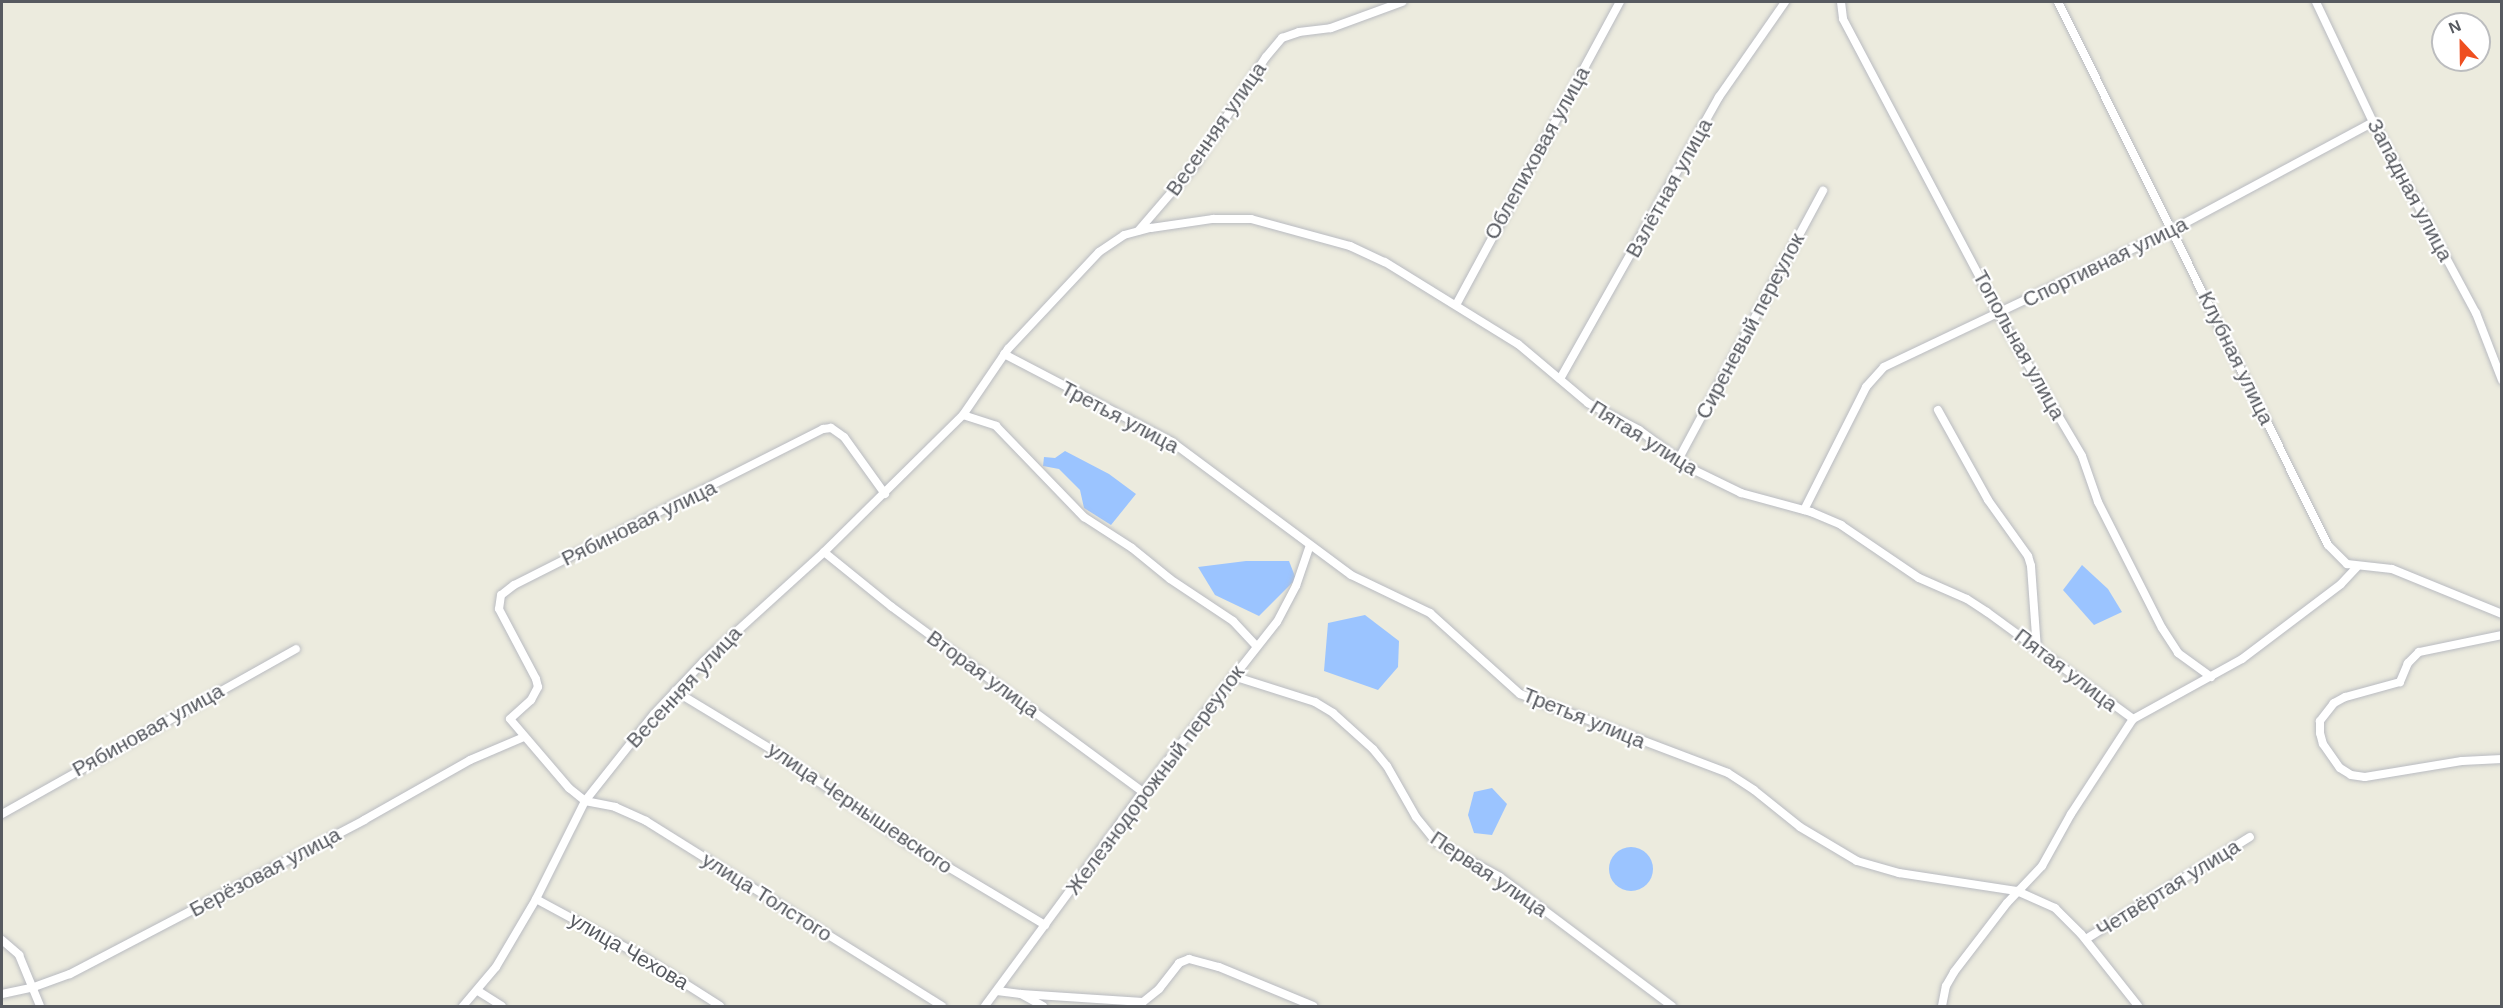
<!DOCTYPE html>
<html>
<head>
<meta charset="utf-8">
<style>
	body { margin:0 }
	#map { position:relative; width:2503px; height:1008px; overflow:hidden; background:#ecebde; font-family:Helvetica,sans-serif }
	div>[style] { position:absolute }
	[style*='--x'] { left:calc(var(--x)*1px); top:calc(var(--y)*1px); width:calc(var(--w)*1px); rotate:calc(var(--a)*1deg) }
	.water>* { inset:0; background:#9bc4ff }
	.round { border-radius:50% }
	.roads { filter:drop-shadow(0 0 2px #b9bbc1) drop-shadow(0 0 2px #b9bbc1) }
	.street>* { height:8px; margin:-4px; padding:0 4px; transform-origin:4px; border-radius:4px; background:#fff }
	span { translate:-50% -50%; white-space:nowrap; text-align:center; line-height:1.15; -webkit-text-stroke:4.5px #fff; paint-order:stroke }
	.street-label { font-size:21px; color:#575a60 }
	.frame { position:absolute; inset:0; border:3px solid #575a60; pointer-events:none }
	.north { position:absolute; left:2431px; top:12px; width:60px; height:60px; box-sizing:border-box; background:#fff; border:2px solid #bcbdbf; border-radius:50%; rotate:338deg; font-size:16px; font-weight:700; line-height:24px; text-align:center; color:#575a60 }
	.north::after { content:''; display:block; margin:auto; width:21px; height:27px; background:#ef4f20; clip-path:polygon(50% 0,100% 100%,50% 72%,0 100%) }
</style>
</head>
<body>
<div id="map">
	<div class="water">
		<i style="clip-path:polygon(1065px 451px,1109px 474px,1136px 494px,1111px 525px,1084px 508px,1080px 490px,1059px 469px,1043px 466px,1044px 457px,1055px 458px)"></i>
		<i style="clip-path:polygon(1246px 561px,1289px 561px,1296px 579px,1259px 616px,1215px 595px,1198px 567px)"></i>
		<i style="clip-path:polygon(2082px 565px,2108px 589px,2122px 612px,2094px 625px,2063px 590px)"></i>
		<i style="clip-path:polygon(1365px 615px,1399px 641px,1398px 667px,1378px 690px,1324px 671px,1328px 623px)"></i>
		<i style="clip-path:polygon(1492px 788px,1507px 804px,1492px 835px,1474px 833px,1468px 815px,1474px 792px)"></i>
		<i class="round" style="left:1609px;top:847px;width:44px;height:44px"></i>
	</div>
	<div class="roads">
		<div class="street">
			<i style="--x:1841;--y:2;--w:17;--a:83"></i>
			<i style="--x:1843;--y:19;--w:351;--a:62.1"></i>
			<i style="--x:2007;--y:329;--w:147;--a:59.4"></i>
			<i style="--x:2082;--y:456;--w:49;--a:70.8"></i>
			<i style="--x:2098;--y:502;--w:141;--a:63.1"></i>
			<i style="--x:2162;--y:628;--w:30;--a:57"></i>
			<i style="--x:2178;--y:653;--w:41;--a:36"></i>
			<i style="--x:2058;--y:2;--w:606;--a:63.56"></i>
			<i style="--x:2328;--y:545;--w:27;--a:45"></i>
			<i style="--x:2347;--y:564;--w:45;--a:6.3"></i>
			<i style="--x:2392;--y:569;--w:119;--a:22.2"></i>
			<i style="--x:2316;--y:2;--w:133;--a:64.6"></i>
			<i style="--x:2373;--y:122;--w:217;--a:61.7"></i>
			<i style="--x:2476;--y:313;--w:72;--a:68.8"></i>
			<i style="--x:1139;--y:230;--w:84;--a:-49.3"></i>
			<i style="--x:1194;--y:166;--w:131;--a:-56.6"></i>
			<i style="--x:1266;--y:57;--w:25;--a:-50"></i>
			<i style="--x:1282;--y:38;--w:18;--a:-19"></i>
			<i style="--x:1299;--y:32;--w:32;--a:-7"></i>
			<i style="--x:1331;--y:28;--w:76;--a:-20.1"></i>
			<i style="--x:1456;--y:305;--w:345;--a:-61.6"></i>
			<i style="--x:1004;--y:354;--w:190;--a:27.6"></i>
			<i style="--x:1172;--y:442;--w:223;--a:36.6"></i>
			<i style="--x:1351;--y:575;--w:88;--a:25.7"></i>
			<i style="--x:1430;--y:613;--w:121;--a:42"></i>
			<i style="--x:1520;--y:694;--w:222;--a:20.8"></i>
			<i style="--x:1728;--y:773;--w:31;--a:33"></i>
			<i style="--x:1754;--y:790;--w:59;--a:38.8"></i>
			<i style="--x:1800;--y:827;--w:66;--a:30.8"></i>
			<i style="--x:1857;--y:861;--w:44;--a:15.9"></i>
			<i style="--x:1899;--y:873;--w:119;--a:8.7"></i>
			<i style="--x:2017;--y:891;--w:42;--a:24.1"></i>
			<i style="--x:2055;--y:908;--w:37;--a:45"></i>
			<i style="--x:2081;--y:934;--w:92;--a:51.6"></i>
			<i style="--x:1560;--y:379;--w:324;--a:-60.6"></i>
			<i style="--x:1719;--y:97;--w:116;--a:-55.2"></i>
			<i style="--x:1938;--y:410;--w:103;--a:60.9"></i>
			<i style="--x:1988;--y:500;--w:69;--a:54.5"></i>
			<i style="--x:2028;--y:556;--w:10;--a:73"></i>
			<i style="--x:2031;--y:566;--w:83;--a:85.9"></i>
			<i style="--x:963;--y:415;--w:35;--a:18"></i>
			<i style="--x:996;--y:426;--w:127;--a:46"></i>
			<i style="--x:1084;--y:517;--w:57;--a:32.9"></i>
			<i style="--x:1132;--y:548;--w:49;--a:39.2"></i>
			<i style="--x:1170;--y:579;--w:76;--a:33.7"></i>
			<i style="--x:1233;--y:621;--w:35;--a:47"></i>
			<i style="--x:1678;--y:460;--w:306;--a:-61.7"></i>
			<i style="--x:885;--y:494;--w:70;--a:-125.7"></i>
			<i style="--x:844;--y:437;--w:16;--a:-145"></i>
			<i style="--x:831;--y:428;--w:8;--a:173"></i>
			<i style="--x:823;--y:429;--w:346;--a:153.2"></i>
			<i style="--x:514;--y:585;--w:16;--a:142"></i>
			<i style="--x:501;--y:595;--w:14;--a:98"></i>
			<i style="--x:499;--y:609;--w:79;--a:62.1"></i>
			<i style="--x:536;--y:679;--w:8;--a:76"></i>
			<i style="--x:538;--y:687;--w:15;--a:118"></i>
			<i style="--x:531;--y:700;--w:28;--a:138"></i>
			<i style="--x:510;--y:719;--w:91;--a:49.5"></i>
			<i style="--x:569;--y:788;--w:21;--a:39"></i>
			<i style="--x:585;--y:801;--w:31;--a:11"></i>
			<i style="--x:615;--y:807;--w:34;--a:24"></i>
			<i style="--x:646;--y:821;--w:349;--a:32"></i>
			<i style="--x:1804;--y:510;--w:138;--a:-63.2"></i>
			<i style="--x:1866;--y:387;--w:27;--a:-48"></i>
			<i style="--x:1884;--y:367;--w:319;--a:-25.4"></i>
			<i style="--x:2172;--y:230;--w:228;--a:-28.2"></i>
			<i style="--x:824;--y:552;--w:87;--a:39"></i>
			<i style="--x:892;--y:607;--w:312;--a:36.4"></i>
			<i style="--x:2502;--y:635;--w:85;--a:168.4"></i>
			<i style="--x:2419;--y:652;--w:16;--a:135"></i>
			<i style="--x:2408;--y:663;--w:21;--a:113"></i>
			<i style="--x:2400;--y:682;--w:57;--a:164.7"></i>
			<i style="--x:2345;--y:697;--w:13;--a:151"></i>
			<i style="--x:2334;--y:703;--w:23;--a:128"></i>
			<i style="--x:2320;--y:721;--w:12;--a:90"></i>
			<i style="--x:2320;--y:733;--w:11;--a:75"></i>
			<i style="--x:2323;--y:744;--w:29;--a:55"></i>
			<i style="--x:2340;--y:768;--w:13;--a:32"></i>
			<i style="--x:2351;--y:775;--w:14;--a:8"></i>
			<i style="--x:2365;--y:777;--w:98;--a:-9.4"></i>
			<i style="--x:2462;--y:761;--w:40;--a:-2.9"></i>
			<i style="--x:1233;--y:676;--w:86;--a:17.6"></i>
			<i style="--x:1315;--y:702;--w:21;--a:31"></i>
			<i style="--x:1333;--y:713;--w:54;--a:42"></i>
			<i style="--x:1373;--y:749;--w:22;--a:51"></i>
			<i style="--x:1387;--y:766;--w:59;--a:60.4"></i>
			<i style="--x:1416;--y:817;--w:32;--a:51"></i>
			<i style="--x:1436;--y:842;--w:73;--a:28.7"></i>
			<i style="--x:1500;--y:877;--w:215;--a:36.9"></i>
			<i style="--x:675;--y:691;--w:116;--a:31.2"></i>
			<i style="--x:774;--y:751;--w:163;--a:34.5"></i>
			<i style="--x:908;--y:843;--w:160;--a:30.9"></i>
			<i style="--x:2;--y:814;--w:337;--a:-29.3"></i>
			<i style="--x:536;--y:899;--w:124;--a:28.4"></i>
			<i style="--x:645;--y:958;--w:89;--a:32.6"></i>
			<i style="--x:2086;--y:939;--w:193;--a:-31.9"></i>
			<i style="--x:2;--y:940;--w:23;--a:41"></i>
			<i style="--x:19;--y:955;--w:55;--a:67.6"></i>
			<i style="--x:478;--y:991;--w:28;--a:32"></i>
			<i style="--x:997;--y:991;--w:24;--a:7"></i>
			<i style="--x:1021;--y:994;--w:25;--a:29"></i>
			<i style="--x:2;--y:994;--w:33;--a:-12"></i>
			<i style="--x:34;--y:987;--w:38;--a:-20"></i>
			<i style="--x:70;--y:974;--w:332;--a:-27.6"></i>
			<i style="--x:364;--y:820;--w:122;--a:-29.5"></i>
			<i style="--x:470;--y:760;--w:59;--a:-23.1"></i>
			<i style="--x:1021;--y:994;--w:122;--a:3.8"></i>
			<i style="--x:1143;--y:1002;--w:21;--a:-39"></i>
			<i style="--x:1159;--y:989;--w:33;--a:-52"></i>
			<i style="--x:1179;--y:963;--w:11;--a:-22"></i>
			<i style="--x:1189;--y:959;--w:31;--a:15"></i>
			<i style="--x:1219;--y:967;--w:102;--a:22.5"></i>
			<i style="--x:463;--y:1006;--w:51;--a:-49.8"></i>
			<i style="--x:496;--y:967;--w:79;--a:-59.5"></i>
			<i style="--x:536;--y:899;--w:110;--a:-63.4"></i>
			<i style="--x:585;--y:801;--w:111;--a:-51.6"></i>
			<i style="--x:654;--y:714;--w:73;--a:-46.7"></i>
			<i style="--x:704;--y:661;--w:162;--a:-42.2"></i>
			<i style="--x:824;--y:552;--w:195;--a:-44.6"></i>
			<i style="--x:963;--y:415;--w:80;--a:-55.7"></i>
			<i style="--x:1008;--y:349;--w:133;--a:-46.8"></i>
			<i style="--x:1099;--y:252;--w:30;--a:-34"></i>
			<i style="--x:1124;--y:235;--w:28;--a:-15"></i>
			<i style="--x:1151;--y:228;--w:63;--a:-8.3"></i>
			<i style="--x:1213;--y:219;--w:38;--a:0"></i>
			<i style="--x:1251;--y:219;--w:103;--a:15.3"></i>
			<i style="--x:1350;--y:246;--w:38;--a:25"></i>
			<i style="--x:1385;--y:262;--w:156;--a:31.7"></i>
			<i style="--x:1518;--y:344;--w:92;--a:40.1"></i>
			<i style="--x:1588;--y:403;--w:58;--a:27.9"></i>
			<i style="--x:1639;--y:430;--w:66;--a:36.3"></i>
			<i style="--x:1692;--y:469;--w:55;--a:26.1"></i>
			<i style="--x:1741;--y:493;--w:73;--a:15.2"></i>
			<i style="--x:1811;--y:512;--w:33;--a:23"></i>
			<i style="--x:1841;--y:525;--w:94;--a:34.2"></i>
			<i style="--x:1919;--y:578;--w:52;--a:23.6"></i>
			<i style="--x:1967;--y:599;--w:24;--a:33"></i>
			<i style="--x:1987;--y:612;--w:181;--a:36.2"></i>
			<i style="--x:985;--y:1006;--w:266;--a:-53.6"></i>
			<i style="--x:1143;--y:792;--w:216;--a:-51.8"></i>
			<i style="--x:1277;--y:622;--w:41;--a:-62.2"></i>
			<i style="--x:1296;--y:586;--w:43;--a:-71.1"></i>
			<i style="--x:1942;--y:1006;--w:20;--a:-79"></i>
			<i style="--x:1946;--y:986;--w:16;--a:-60"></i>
			<i style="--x:1954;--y:972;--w:87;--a:-52.5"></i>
			<i style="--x:2007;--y:903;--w:51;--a:-46.6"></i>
			<i style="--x:2042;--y:866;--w:60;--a:-60.9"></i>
			<i style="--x:2071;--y:814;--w:113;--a:-56.9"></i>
			<i style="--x:2133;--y:719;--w:124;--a:-28.8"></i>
			<i style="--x:2242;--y:659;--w:124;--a:-37.1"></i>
			<i style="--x:2341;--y:584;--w:23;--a:-47"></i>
		</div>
	</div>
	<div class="street-label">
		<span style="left:1216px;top:129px;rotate:-55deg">Весенняя улица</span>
		<span style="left:1537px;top:153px;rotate:-61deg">Облепиховая улица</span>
		<span style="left:1669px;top:188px;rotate:-61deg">Взлётная улица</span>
		<span style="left:2410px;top:190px;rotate:62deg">Западная улица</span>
		<span style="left:2105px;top:262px;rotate:-26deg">Спортивная улица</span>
		<span style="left:1750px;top:326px;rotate:-62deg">Сиреневый переулок</span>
		<span style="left:2019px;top:345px;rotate:61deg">Топольная улица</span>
		<span style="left:2236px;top:358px;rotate:64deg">Клубная улица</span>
		<span style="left:1120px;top:417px;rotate:28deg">Третья улица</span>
		<span style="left:1644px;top:438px;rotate:32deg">Пятая улица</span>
		<span style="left:639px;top:523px;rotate:-26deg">Рябиновая улица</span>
		<span style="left:2066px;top:670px;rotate:37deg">Пятая улица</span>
		<span style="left:983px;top:674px;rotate:36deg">Вторая улица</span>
		<span style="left:684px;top:687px;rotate:-47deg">Весенняя улица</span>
		<span style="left:1584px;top:718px;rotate:22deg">Третья улица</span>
		<span style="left:148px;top:730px;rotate:-29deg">Рябиновая улица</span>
		<span style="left:1155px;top:780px;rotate:-53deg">Железнодорожный переулок</span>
		<span style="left:860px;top:808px;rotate:34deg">улица Чернышевского</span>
		<span style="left:265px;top:872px;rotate:-28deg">Берёзовая улица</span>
		<span style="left:1489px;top:874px;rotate:34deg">Первая улица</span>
		<span style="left:2168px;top:888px;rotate:-32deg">Четвёртая улица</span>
		<span style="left:767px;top:897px;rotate:32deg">улица Толстого</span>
		<span style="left:629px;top:951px;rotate:30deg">улица Чехова</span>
	</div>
	<div class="frame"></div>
	<div class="north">N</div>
</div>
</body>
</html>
